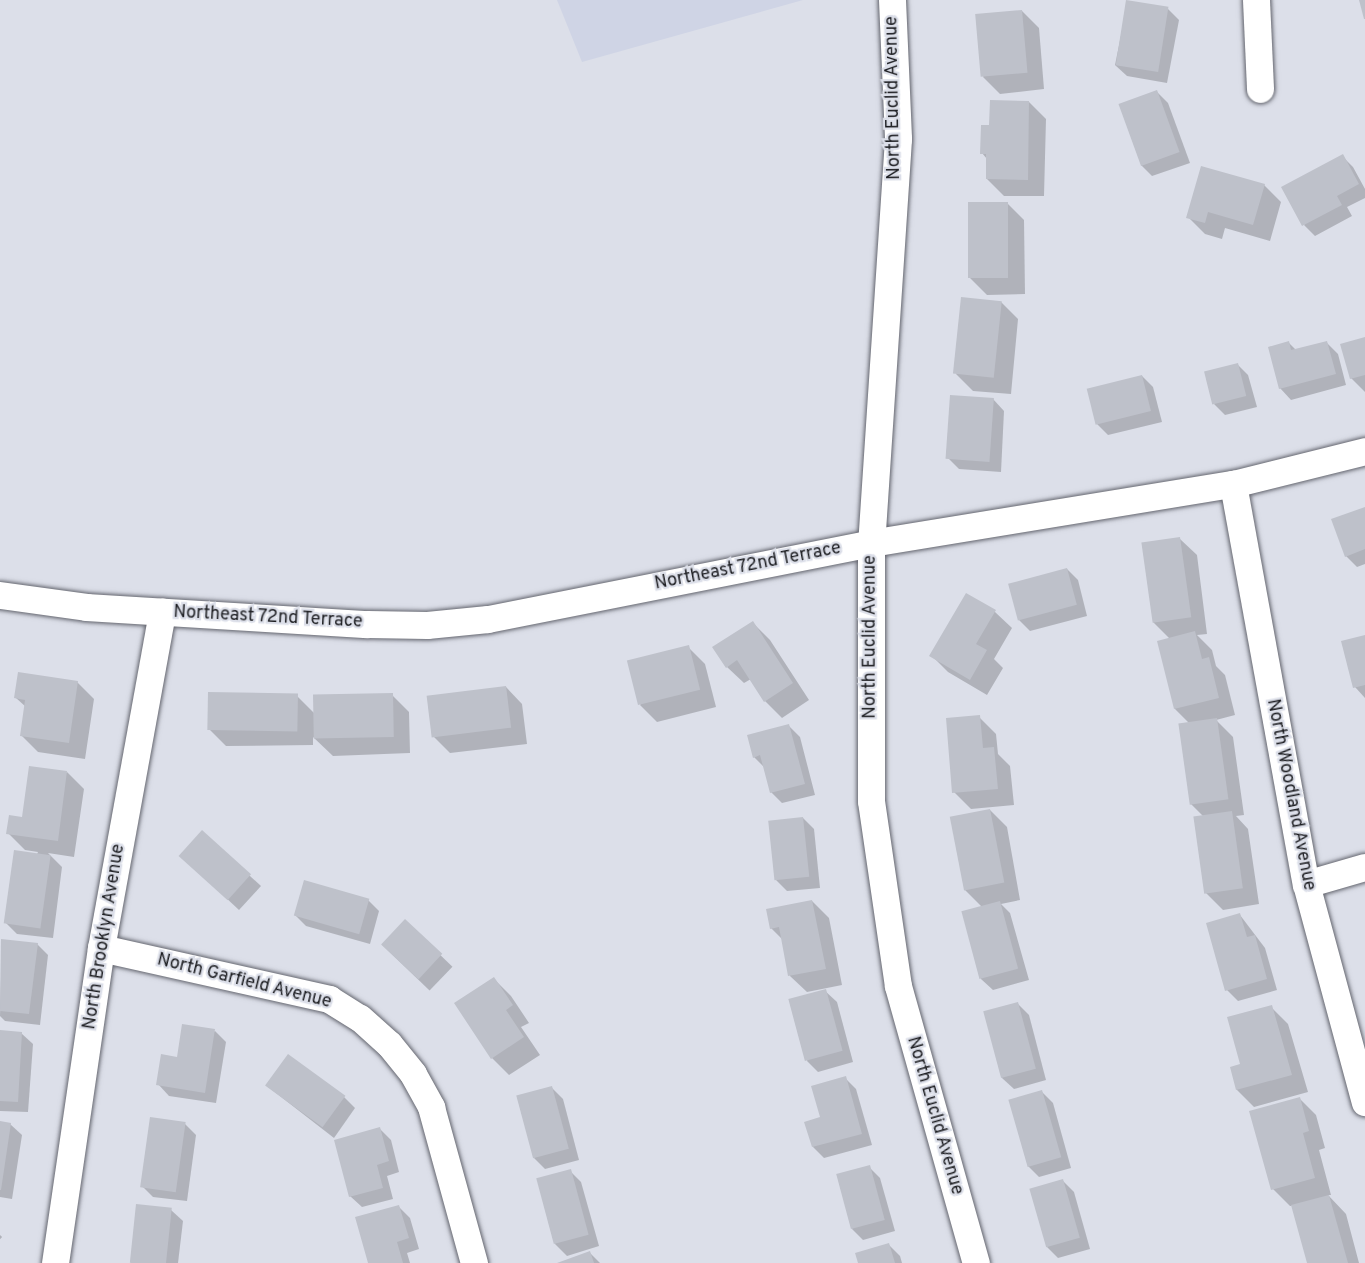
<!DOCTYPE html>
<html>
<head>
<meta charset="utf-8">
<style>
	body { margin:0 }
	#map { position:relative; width:1365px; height:1263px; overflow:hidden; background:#dcdfe9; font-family:Overpass,sans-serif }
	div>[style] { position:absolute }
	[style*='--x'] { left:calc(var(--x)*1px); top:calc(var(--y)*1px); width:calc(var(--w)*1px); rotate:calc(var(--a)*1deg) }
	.built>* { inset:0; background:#cfd4e5 }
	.shadow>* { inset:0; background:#0003; transform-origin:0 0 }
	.building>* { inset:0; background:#bec1ca; transform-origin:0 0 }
	.roads { filter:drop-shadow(0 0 2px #64666f) drop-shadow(0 0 2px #64666f) }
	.minor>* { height:27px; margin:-13.5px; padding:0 13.5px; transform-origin:13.5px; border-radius:13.5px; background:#fff }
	span { translate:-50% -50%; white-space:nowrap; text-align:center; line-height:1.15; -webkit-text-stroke:4.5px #dcdfe9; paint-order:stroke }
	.street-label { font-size:18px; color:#1c1d21 }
</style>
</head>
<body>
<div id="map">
	<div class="built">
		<i style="clip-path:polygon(557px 0,803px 0,582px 62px)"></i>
	</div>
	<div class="shadow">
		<i style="clip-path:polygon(1128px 1px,1168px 9px,1179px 20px,1167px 83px,1127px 76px,1115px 65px)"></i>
		<i style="clip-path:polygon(1022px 11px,1039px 28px,1044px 89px,1000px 94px,983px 77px)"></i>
		<i style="clip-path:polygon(1157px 92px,1168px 103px,1190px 163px,1152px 176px,1141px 165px)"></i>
		<i style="clip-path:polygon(1029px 102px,1046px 119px,1044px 196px,1004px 196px,987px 179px,987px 159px,982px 153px,991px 127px)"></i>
		<i style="clip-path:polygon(1342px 156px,1353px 167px,1365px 189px,1365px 198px,1347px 207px,1352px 216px,1315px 236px,1304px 225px)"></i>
		<i style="clip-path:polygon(1264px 185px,1281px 202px,1270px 241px,1225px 228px,1222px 239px,1205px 234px,1188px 217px)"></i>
		<i style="clip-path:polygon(1007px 203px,1024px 220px,1025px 294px,987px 295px,970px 278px)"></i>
		<i style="clip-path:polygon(1001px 302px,1018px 319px,1011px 394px,973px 391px,956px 374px)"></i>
		<i style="clip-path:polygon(1365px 339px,1365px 392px,1351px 378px)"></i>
		<i style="clip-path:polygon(1289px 343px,1297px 351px,1327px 343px,1338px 354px,1346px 385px,1291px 400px,1280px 388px)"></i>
		<i style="clip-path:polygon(1237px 364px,1248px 375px,1257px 407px,1225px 415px,1214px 404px)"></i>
		<i style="clip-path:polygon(1142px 376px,1153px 387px,1162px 422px,1108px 435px,1097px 424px)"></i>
		<i style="clip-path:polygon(993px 399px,1004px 411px,1001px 472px,959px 469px,948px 458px)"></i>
		<i style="clip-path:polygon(1365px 508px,1365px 564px,1357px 567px,1346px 556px)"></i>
		<i style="clip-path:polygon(1180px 539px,1197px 555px,1207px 634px,1197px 635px,1212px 650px,1216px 666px,1225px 675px,1235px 715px,1216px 720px,1233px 737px,1244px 815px,1236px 816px,1248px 829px,1259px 904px,1223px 910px,1206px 893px,1203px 816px,1191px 804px,1190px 724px,1175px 709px,1170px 639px,1153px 622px)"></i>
		<i style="clip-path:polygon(1067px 569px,1078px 580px,1087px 616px,1030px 631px,1019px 620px,1010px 585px)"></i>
		<i style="clip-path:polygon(967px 595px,995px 612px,1012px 628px,994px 659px,1003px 668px,987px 695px,948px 672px,931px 655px)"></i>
		<i style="clip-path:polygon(753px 623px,770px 640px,809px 700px,782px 718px,765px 701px,751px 679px,744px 683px,727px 667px)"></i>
		<i style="clip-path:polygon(1365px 636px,1365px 698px,1355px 687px)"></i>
		<i style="clip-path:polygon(688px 647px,705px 664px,716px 707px,657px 722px,640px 705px)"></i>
		<i style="clip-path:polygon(77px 682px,94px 699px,85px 759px,38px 752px,21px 735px,26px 707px,16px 698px)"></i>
		<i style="clip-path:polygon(506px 687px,522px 704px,527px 744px,450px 753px,433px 736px)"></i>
		<i style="clip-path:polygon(392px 695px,409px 712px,410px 753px,333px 756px,313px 737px,313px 745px,226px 746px,209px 729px,297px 696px,315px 714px)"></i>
		<i style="clip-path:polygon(979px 717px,996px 734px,998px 754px,1010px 766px,1014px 805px,971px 809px,954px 792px)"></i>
		<i style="clip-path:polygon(789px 726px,800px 737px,815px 795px,782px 803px,771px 792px,765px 768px,754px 757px)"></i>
		<i style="clip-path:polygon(67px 772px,84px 789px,74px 857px,48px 853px,62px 867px,53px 938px,17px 934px,6px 923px,38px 852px,25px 850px,8px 833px)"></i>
		<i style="clip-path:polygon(990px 810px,1007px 827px,1020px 900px,1001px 904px,1010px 913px,1029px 980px,993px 990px,981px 979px,982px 907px,965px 890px)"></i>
		<i style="clip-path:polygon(803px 818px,814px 829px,820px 888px,787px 891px,776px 880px)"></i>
		<i style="clip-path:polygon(202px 832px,261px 886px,239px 910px,192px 866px)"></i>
		<i style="clip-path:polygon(368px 900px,379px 911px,370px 944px,306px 926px,295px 915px)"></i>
		<i style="clip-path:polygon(812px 901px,829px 918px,842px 985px,807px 992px,790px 976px,782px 939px,771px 928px)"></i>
		<i style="clip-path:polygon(1240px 915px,1265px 948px,1277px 990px,1238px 1001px,1227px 990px)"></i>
		<i style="left:405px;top:921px;width:66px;height:33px;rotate:44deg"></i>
		<i style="clip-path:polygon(2px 940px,37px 944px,48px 955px,40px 1025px,5px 1021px,0 1016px)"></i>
		<i style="clip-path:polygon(494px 979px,511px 996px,529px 1023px,521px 1027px,540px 1055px,509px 1075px,492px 1058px)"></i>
		<i style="clip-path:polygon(824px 990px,837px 1002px,853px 1062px,818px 1072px,807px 1061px)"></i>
		<i style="clip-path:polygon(1018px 1004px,1029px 1015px,1046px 1080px,1014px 1089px,1002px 1078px)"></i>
		<i style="clip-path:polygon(1271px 1007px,1288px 1024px,1308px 1092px,1254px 1107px,1237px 1090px,1231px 1068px,1242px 1065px)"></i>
		<i style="clip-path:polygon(215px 1031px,226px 1042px,216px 1103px,169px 1096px,158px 1084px,178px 1058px)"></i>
		<i style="clip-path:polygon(0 1032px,21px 1033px,33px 1044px,28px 1112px,0 1111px)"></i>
		<i style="clip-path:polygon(845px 1078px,856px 1089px,872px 1145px,824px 1158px,813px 1147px,822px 1118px)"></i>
		<i style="clip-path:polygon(267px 1086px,344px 1097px,355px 1108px,334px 1138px)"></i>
		<i style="clip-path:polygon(552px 1088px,563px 1099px,579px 1160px,545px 1169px,534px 1158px)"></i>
		<i style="clip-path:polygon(1042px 1092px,1053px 1103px,1071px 1168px,1039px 1177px,1028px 1166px)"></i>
		<i style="clip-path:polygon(1299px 1098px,1316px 1115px,1325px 1148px,1319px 1150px,1331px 1195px,1328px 1195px,1346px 1214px,1359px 1263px,1308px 1263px,1292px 1206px,1290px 1206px,1273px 1189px)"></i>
		<i style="clip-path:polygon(0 1122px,10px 1124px,22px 1135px,12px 1199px,0 1197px)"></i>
		<i style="clip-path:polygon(185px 1124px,196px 1135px,187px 1201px,153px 1197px,142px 1186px)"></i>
		<i style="clip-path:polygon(380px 1129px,391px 1140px,399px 1172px,387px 1176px,393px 1199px,362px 1207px,350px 1196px)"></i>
		<i style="clip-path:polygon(869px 1167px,880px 1178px,895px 1231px,863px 1240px,852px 1229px)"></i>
		<i style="clip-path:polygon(570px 1171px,581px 1182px,599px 1246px,567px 1256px,555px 1244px)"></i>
		<i style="clip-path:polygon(1063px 1181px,1074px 1192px,1090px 1249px,1058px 1258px,1047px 1247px)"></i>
		<i style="clip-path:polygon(399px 1207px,410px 1218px,419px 1249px,407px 1253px,410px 1263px,370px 1263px)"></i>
		<i style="clip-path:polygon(171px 1210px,183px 1221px,178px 1263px,131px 1263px)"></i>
		<i style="left:0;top:1235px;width:3px;height:28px;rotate:45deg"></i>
		<i style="clip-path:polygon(889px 1245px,900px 1256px,902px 1263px,860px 1263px)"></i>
		<i style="clip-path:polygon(590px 1253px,600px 1263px,561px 1263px)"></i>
	</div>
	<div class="building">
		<i style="left:1126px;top:0;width:43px;height:66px;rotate:9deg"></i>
		<i style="clip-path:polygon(1359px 0,1365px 0,1365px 19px,1364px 19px)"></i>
		<i style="left:1022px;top:10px;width:63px;height:47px;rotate:85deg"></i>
		<i style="left:1157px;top:90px;width:66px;height:41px;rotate:70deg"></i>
		<i style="clip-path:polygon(990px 100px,1029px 101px,1028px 180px,986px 179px,986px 154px,980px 154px,981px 125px,989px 125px)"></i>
		<i style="clip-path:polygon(1343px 154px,1359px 184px,1337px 196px,1342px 205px,1302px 226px,1281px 187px)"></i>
		<i style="clip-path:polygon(1201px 166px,1265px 184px,1253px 225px,1208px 212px,1205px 223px,1186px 218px)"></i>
		<i style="left:968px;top:202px;width:40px;height:76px"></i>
		<i style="left:961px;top:297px;width:41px;height:77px;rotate:6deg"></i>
		<i style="clip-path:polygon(1365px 337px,1365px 375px,1350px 379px,1340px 344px)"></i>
		<i style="clip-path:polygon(1289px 341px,1291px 350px,1327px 341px,1336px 374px,1279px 389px,1268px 347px)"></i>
		<i style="left:1238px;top:363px;width:34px;height:35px;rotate:76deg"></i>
		<i style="left:1142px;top:375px;width:37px;height:57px;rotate:76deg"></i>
		<i style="left:950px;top:395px;width:44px;height:64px;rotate:4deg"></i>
		<i style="clip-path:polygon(1365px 507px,1365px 549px,1345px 557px,1331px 519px)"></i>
		<i style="left:1180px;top:537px;width:81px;height:39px;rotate:82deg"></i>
		<i style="left:1067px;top:568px;width:38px;height:61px;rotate:75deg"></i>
		<i style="clip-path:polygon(966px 593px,996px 610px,976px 644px,987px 650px,970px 680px,929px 656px)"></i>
		<i style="clip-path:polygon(753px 621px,793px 683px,764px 702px,737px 660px,726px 668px,712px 647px)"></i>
		<i style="clip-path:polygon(1195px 631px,1202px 659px,1209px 657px,1219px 698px,1174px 709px,1157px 641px)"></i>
		<i style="clip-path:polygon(1365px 635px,1365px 685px,1353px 688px,1341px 641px)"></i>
		<i style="left:689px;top:645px;width:46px;height:64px;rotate:76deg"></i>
		<i style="clip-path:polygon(18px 672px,78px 681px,69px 743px,20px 736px,25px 700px,14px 698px)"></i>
		<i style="left:506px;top:686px;width:42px;height:80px;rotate:83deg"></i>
		<i style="left:208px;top:692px;width:90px;height:38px;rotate:1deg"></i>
		<i style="left:393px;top:693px;width:44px;height:80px;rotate:89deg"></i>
		<i style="clip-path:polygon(980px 715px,983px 748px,994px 747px,998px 789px,952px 793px,946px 718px)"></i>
		<i style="left:1217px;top:718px;width:82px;height:39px;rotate:82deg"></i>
		<i style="clip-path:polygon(789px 724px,805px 784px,770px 793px,760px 755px,753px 758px,747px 735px)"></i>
		<i style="clip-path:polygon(29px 766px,67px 771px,58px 841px,6px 834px,9px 815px,22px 817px)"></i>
		<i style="left:990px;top:809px;width:75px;height:41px;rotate:79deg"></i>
		<i style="left:1232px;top:811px;width:78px;height:39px;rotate:82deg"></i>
		<i style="left:803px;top:817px;width:60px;height:35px;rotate:84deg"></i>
		<i style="left:202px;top:830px;width:66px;height:35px;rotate:42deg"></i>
		<i style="left:14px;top:850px;width:37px;height:74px;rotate:8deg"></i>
		<i style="left:304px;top:880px;width:68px;height:37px;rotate:16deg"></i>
		<i style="clip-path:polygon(812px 900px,826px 969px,788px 976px,779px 927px,770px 929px,766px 909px)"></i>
		<i style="left:1000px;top:901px;width:70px;height:40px;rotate:75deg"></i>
		<i style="clip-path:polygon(1240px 913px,1247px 937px,1255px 935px,1267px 979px,1225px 991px,1206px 923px)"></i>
		<i style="left:405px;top:919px;width:51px;height:35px;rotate:43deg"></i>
		<i style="clip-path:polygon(1px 939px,38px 943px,29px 1014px,0 1011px)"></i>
		<i style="clip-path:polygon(494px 977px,513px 1005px,506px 1010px,524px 1037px,491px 1059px,454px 1003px)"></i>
		<i style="left:826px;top:989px;width:64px;height:39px;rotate:75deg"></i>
		<i style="left:1018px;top:1002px;width:69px;height:36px;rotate:75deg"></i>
		<i style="clip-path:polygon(1272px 1005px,1292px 1075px,1236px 1090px,1230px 1067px,1240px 1064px,1227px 1017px)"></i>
		<i style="clip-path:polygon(182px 1024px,215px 1029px,205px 1093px,156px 1085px,161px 1054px,177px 1057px)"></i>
		<i style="clip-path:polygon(0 1030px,22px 1032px,18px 1102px,0 1101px)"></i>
		<i style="left:288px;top:1054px;width:71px;height:39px;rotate:36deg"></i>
		<i style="clip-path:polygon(846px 1076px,862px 1134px,812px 1147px,804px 1122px,820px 1117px,811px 1086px)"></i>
		<i style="left:552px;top:1086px;width:65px;height:37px;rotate:75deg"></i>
		<i style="left:1042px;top:1090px;width:70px;height:35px;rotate:74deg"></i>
		<i style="clip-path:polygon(1300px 1097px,1309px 1131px,1303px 1133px,1315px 1178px,1271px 1190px,1249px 1111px)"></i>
		<i style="left:150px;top:1117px;width:36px;height:71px;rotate:8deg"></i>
		<i style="clip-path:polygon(0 1121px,11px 1123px,1px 1190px,0 1190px)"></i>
		<i style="clip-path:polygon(380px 1127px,389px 1161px,377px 1165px,383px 1188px,349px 1197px,334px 1140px)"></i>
		<i style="left:870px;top:1165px;width:57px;height:35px;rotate:75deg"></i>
		<i style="left:571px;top:1169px;width:68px;height:36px;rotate:75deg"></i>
		<i style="left:1063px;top:1179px;width:61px;height:35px;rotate:74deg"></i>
		<i style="clip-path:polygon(1329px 1195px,1348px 1263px,1307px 1263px,1291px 1205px)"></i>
		<i style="left:136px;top:1204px;width:36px;height:59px;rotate:6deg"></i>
		<i style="clip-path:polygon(399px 1205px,409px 1238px,397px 1242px,403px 1263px,368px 1263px,355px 1217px)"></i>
		<i style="clip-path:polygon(889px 1243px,895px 1263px,858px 1263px,855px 1253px)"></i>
		<i style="clip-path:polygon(590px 1251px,594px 1263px,557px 1263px)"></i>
	</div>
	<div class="roads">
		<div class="minor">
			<i style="--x:892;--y:0;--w:139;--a:87.5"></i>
			<i style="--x:898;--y:139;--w:405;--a:93.8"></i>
			<i style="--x:871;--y:543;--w:258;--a:90"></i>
			<i style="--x:871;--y:801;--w:187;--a:81.7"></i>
			<i style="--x:898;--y:986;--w:288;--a:74.3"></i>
			<i style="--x:1256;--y:0;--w:89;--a:87.4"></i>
			<i style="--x:1233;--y:484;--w:407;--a:79.7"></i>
			<i style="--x:1306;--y:884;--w:226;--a:74.9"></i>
			<i style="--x:0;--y:595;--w:87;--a:7.9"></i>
			<i style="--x:86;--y:607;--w:282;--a:3.5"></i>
			<i style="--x:367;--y:624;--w:60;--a:1"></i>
			<i style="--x:427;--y:625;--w:61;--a:-5.6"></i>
			<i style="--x:488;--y:619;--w:390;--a:-11.2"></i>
			<i style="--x:871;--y:543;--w:367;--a:-9.3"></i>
			<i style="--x:1233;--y:484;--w:136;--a:-14"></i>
			<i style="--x:1306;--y:884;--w:61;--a:-16.1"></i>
			<i style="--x:101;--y:948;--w:234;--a:12.6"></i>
			<i style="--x:329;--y:999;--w:36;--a:32"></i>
			<i style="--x:360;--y:1018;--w:39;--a:42"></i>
			<i style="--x:389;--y:1044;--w:38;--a:51"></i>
			<i style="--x:413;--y:1074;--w:38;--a:61"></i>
			<i style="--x:431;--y:1107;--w:162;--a:74.6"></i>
			<i style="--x:55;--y:1263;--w:318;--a:-81.7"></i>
			<i style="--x:101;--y:948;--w:342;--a:-79.7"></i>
		</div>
	</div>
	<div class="street-label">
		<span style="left:894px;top:98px;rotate:-91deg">North Euclid Avenue</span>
		<span style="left:748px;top:567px;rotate:-11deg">Northeast 72nd Terrace</span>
		<span style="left:268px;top:618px;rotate:3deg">Northeast 72nd Terrace</span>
		<span style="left:871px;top:637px;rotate:-90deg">North Euclid Avenue</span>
		<span style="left:1290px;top:795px;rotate:79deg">North Woodland Avenue</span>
		<span style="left:105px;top:937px;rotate:-81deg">North Brooklyn Avenue</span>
		<span style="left:244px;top:982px;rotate:14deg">North Garfield Avenue</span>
		<span style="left:934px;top:1116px;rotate:74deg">North Euclid Avenue</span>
	</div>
</div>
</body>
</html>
